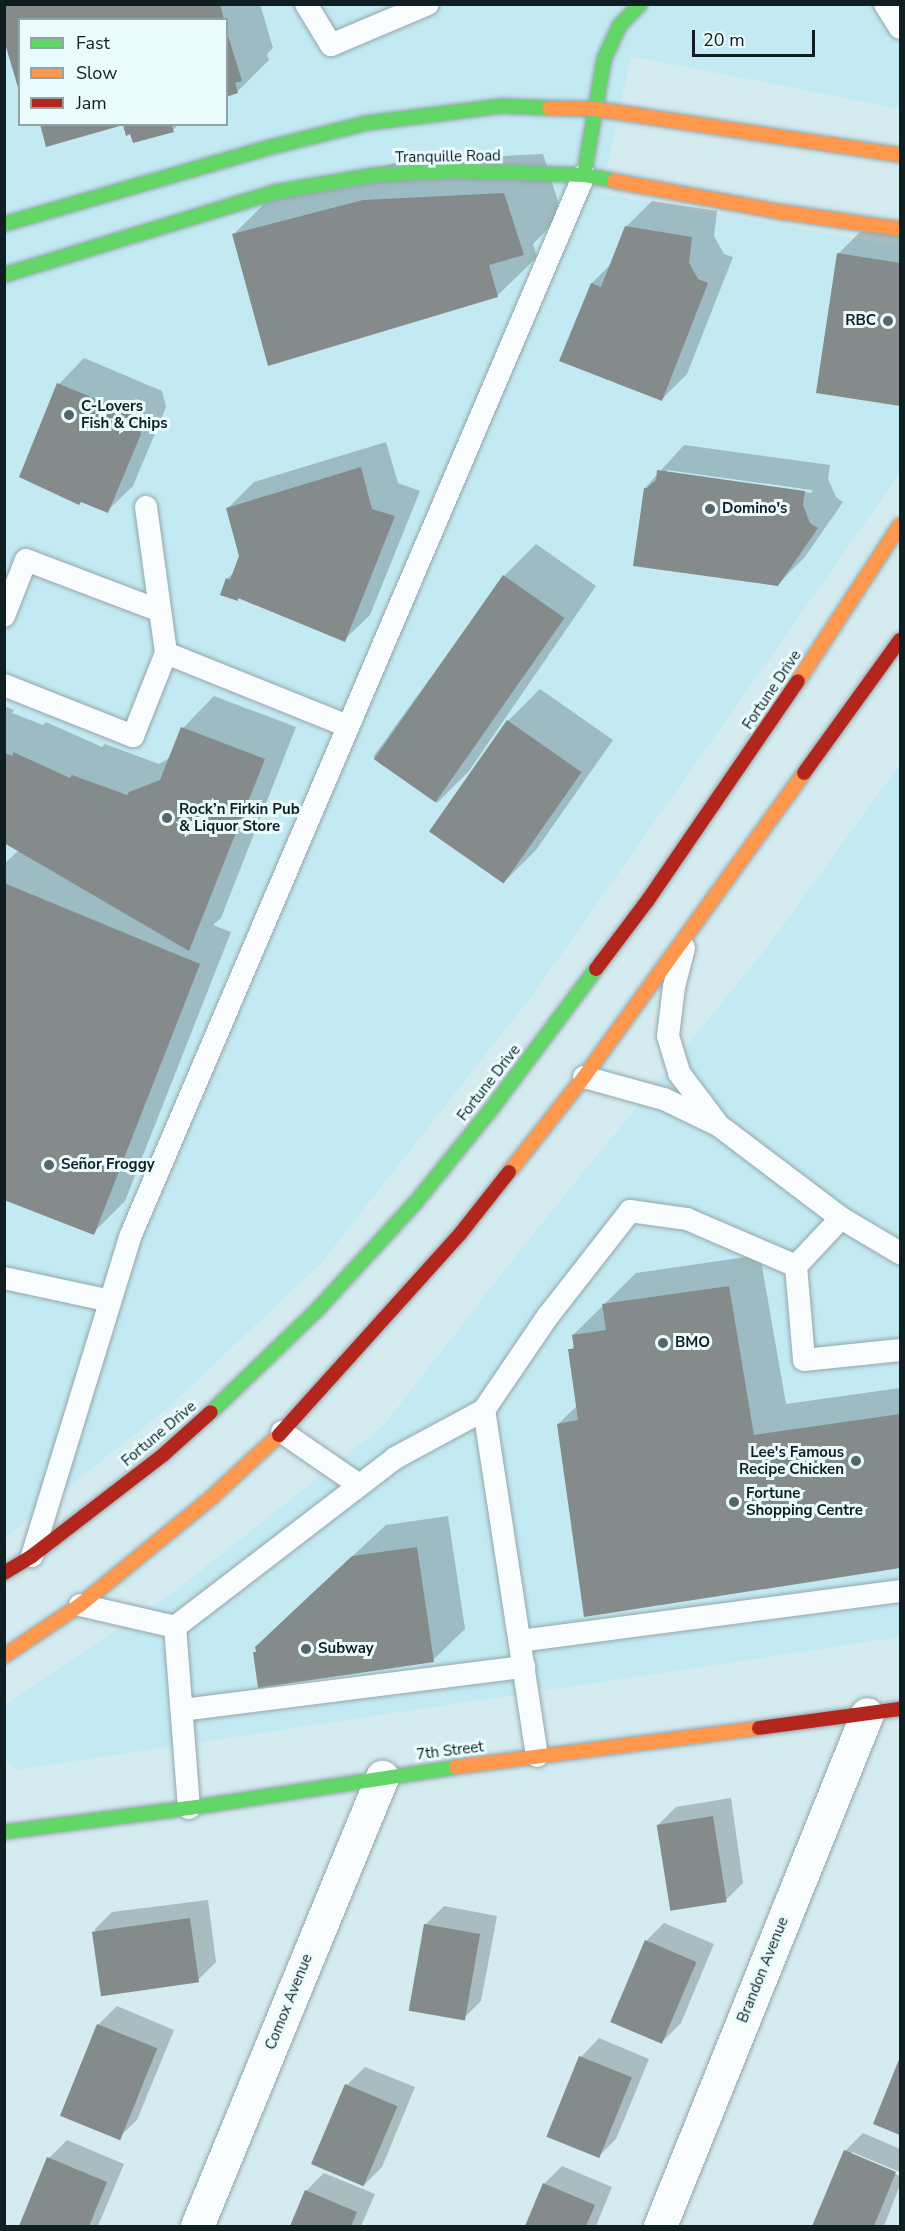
<!DOCTYPE html>
<html>
<head>
<meta charset="utf-8">
<style>
	body { margin:0 }
	#map { position:relative; width:905px; height:2231px; overflow:hidden; background:#d4ebf0; font-family:"Nunito Sans",sans-serif }
	div>[style] { position:absolute }
	[style*='--x'] { left:calc(var(--x)*1px); top:calc(var(--y)*1px); width:calc(var(--w)*1px); rotate:calc(var(--a)*1deg) }
	.built>* { inset:0; background:#c3eaf3 }
	.shadow>* { inset:0; background:#0003 }
	.building>* { inset:0; background:#858b8a; transform-origin:0 0 }
	.roads { filter:drop-shadow(0 0 2px #94a6aa) drop-shadow(0 0 2px #94a6aa) }
	.lane>* { height:22px; margin:-11px; padding:0 11px; transform-origin:11px; border-radius:11px; background:#f9fcfd }
	.street>* { height:33px; margin:-16.5px; padding:0 16.5px; transform-origin:16.5px; border-radius:16.5px; background:#f9fcfd }
	.fast>* { height:14px; margin:-7px; padding:0 7px; transform-origin:7px; border-radius:7px; background:#63d668 }
	.slow>* { height:14px; margin:-7px; padding:0 7px; transform-origin:7px; border-radius:7px; background:#ff974d }
	.jam>* { height:14px; margin:-7px; padding:0 7px; transform-origin:7px; border-radius:7px; background:#b3261e }
	.dots>* { width:16px; height:16px; translate:-50% -50%; box-sizing:border-box; border:3px solid #eafbfe; border-radius:50% }
	span { translate:-50% -50%; white-space:nowrap; text-align:center; line-height:1.15; -webkit-text-stroke:6px #eafbfe; paint-order:stroke }
	.street-label { font-size:15px; color:#0e1e21 }
	.poi-label { font-size:15px; color:#0e1e21; font-weight:700 }
	.right { translate:-100% -50%; text-align:right }
	.left { translate:0 -50%; text-align:left }
	.frame { position:absolute; inset:0; border:6px solid #0e1e21; pointer-events:none }
	.legend { position:absolute; left:18px; top:18px; width:210px; height:108px; box-sizing:border-box; background:#eafbfe; border:2px solid #92a3a6; margin:0; padding:8px 10px; list-style:none; font-size:18px; color:#0e1e21 }
	.legend li { display:flex; align-items:center; gap:12px; height:30px }
	.legend b { width:30px; border:2px solid #92a3a6 }
	.scale { position:absolute; left:692px; top:30px; width:123px; height:27px; box-sizing:border-box; border:3px solid #0e1e21; border-top:0; padding-left:8px; font-size:18px; line-height:21px; white-space:nowrap; color:#0e1e21; -webkit-text-stroke:4px #eafbfe; paint-order:stroke }
</style>
</head>
<body>
<div id="map">
	<div class="built">
		<i style="clip-path:polygon(evenodd,5px 5px,900px 5px,900px 109px,631px 56px,601px 194px,900px 246px,900px 473px,534px 993px,322px 1262px,169px 1407px,5px 1538px,5px 5px,20px 20px,226px 20px,226px 124px,20px 124px,20px 20px)"></i>
		<i style="clip-path:polygon(900px 764px,900px 1637px,15px 1770px,5px 1758px,4px 1706px,180px 1587px,383px 1426px,533px 1234px,768px 946px)"></i>
	</div>
	<div class="shadow">
		<i style="clip-path:polygon(4px 4px,260px 4px,273px 48px,267px 54px,269px 60px,237px 92px,226px 95px,226px 20px,20px 20px,20px 88px,4px 35px)"></i>
		<i style="clip-path:polygon(124px 124px,179px 124px,173px 130px,132px 132px)"></i>
		<i style="clip-path:polygon(543px 154px,562px 214px,533px 244px,537px 257px,497px 296px,234px 234px,273px 195px,403px 161px)"></i>
		<i style="clip-path:polygon(652px 201px,717px 211px,714px 236px,724px 254px,733px 257px,687px 374px,661px 400px,592px 283px,612px 263px,626px 227px)"></i>
		<i style="clip-path:polygon(864px 228px,900px 234px,900px 404px,817px 392px,838px 254px)"></i>
		<i style="clip-path:polygon(84px 358px,162px 391px,166px 407px,133px 486px,107px 511px,59px 384px)"></i>
		<i style="clip-path:polygon(386px 442px,398px 483px,420px 491px,370px 615px,344px 640px,240px 597px,237px 600px,227px 579px,234px 572px,241px 556px,228px 508px,254px 482px)"></i>
		<i style="clip-path:polygon(evenodd,684px 445px,830px 465px,828px 479px,836px 497px,843px 502px,804px 558px,778px 584px,645px 488px,684px 445px,667px 470px,812px 490px,812px 493px,667px 473px,667px 470px)"></i>
		<i style="clip-path:polygon(536px 544px,596px 586px,469px 771px,437px 803px,373px 757px,504px 576px)"></i>
		<i style="clip-path:polygon(540px 689px,613px 740px,536px 850px,504px 882px,431px 831px,508px 721px)"></i>
		<i style="clip-path:polygon(214px 696px,296px 727px,221px 918px,213px 925px,231px 932px,125px 1201px,93px 1233px,4px 1198px,4px 864px,19px 850px,4px 842px,4px 706px,14px 710px,12px 713px,43px 725px,46px 722px,102px 747px,105px 744px,159px 764px,171px 757px,183px 728px)"></i>
		<i style="clip-path:polygon(760px 1255px,786px 1404px,900px 1388px,900px 1567px,586px 1616px,558px 1424px,578px 1405px,570px 1350px,575px 1345px,573px 1335px,636px 1273px)"></i>
		<i style="clip-path:polygon(448px 1516px,465px 1629px,433px 1660px,255px 1653px,288px 1616px,386px 1525px)"></i>
		<i style="clip-path:polygon(731px 1798px,743px 1883px,725px 1901px,658px 1825px,676px 1807px)"></i>
		<i style="clip-path:polygon(208px 1900px,216px 1962px,198px 1980px,94px 1930px,112px 1912px)"></i>
		<i style="clip-path:polygon(444px 1906px,497px 1916px,481px 2001px,463px 2019px,409px 2008px,426px 1924px)"></i>
		<i style="clip-path:polygon(664px 1923px,714px 1944px,681px 2023px,663px 2041px,646px 1941px)"></i>
		<i style="clip-path:polygon(117px 2006px,174px 2030px,137px 2120px,118px 2138px,61px 2115px,99px 2024px)"></i>
		<i style="clip-path:polygon(599px 2038px,649px 2059px,616px 2139px,598px 2157px,548px 2136px,581px 2057px)"></i>
		<i style="clip-path:polygon(900px 2061px,900px 2134px,875px 2123px)"></i>
		<i style="clip-path:polygon(365px 2067px,415px 2087px,382px 2167px,364px 2185px,347px 2085px)"></i>
		<i style="clip-path:polygon(863px 2133px,900px 2149px,900px 2172px,852px 2152px,852px 2155px,900px 2176px,900px 2185px,884px 2226px,814px 2226px,845px 2151px)"></i>
		<i style="clip-path:polygon(67px 2140px,124px 2164px,98px 2226px,20px 2226px,49px 2158px)"></i>
		<i style="clip-path:polygon(562px 2166px,612px 2187px,596px 2226px,527px 2226px,544px 2184px)"></i>
		<i style="clip-path:polygon(324px 2173px,375px 2194px,361px 2226px,291px 2226px,306px 2191px)"></i>
	</div>
	<div class="building">
		<i style="clip-path:polygon(4px 4px,220px 4px,224px 20px,20px 20px,19px 91px,4px 40px)"></i>
		<i style="clip-path:polygon(226px 29px,242px 81px,235px 83px,238px 93px,226px 97px)"></i>
		<i style="clip-path:polygon(40px 124px,171px 124px,174px 132px,133px 143px,130px 134px,126px 136px,123px 125px,46px 147px)"></i>
		<i style="clip-path:polygon(504px 193px,524px 255px,489px 265px,498px 297px,268px 366px,232px 234px,363px 200px)"></i>
		<i style="clip-path:polygon(625px 226px,692px 237px,689px 263px,698px 279px,708px 283px,662px 401px,559px 361px,591px 283px,601px 287px)"></i>
		<i style="clip-path:polygon(837px 253px,900px 263px,900px 406px,816px 393px)"></i>
		<i style="clip-path:polygon(57px 383px,137px 416px,141px 434px,108px 513px,81px 502px,79px 505px,19px 477px)"></i>
		<i style="clip-path:polygon(361px 467px,372px 509px,395px 516px,345px 642px,238px 598px,238px 601px,220px 595px,226px 578px,230px 580px,239px 556px,226px 508px)"></i>
		<i style="clip-path:polygon(657px 470px,805px 491px,803px 505px,810px 523px,818px 528px,778px 586px,633px 566px,644px 488px,647px 488px,656px 480px)"></i>
		<i style="left:503px;top:575px;width:75px;height:225px;rotate:35deg"></i>
		<i style="left:507px;top:720px;width:91px;height:136px;rotate:35deg"></i>
		<i style="clip-path:polygon(181px 727px,265px 759px,189px 951px,4px 843px,4px 753px,13px 756px,13px 752px,70px 778px,72px 775px,127px 795px,129px 792px,160px 780px)"></i>
		<i style="clip-path:polygon(4px 883px,200px 964px,94px 1235px,4px 1200px)"></i>
		<i style="clip-path:polygon(729px 1286px,754px 1435px,900px 1414px,900px 1568px,584px 1617px,557px 1424px,578px 1420px,568px 1349px,574px 1349px,572px 1335px,606px 1330px,602px 1304px)"></i>
		<i style="clip-path:polygon(417px 1547px,434px 1662px,258px 1688px,253px 1652px,256px 1652px,255px 1647px,352px 1556px)"></i>
		<i style="left:713px;top:1816px;width:87px;height:57px;rotate:81deg"></i>
		<i style="left:190px;top:1918px;width:65px;height:99px;rotate:82deg"></i>
		<i style="left:424px;top:1924px;width:57px;height:88px;rotate:10deg"></i>
		<i style="left:645px;top:1940px;width:56px;height:89px;rotate:23deg"></i>
		<i style="left:97px;top:2024px;width:65px;height:99px;rotate:22deg"></i>
		<i style="left:579px;top:2056px;width:57px;height:87px;rotate:22deg"></i>
		<i style="clip-path:polygon(900px 2057px,900px 2135px,873px 2124px)"></i>
		<i style="left:345px;top:2084px;width:57px;height:87px;rotate:23deg"></i>
		<i style="clip-path:polygon(844px 2150px,896px 2172px,874px 2226px,812px 2226px)"></i>
		<i style="clip-path:polygon(47px 2157px,107px 2182px,89px 2226px,19px 2226px)"></i>
		<i style="clip-path:polygon(543px 2183px,595px 2205px,586px 2226px,525px 2226px)"></i>
		<i style="clip-path:polygon(305px 2190px,357px 2212px,351px 2226px,290px 2226px)"></i>
	</div>
	<div class="roads">
		<div class="lane">
			<i style="--x:306;--y:4;--w:48;--a:58.6"></i>
			<i style="--x:331;--y:45;--w:105;--a:-22.9"></i>
			<i style="--x:885;--y:4;--w:28;--a:58"></i>
			<i style="--x:146;--y:507;--w:147;--a:82.2"></i>
			<i style="--x:166;--y:653;--w:196;--a:21.9"></i>
			<i style="--x:4;--y:616;--w:60;--a:-68.6"></i>
			<i style="--x:26;--y:560;--w:143;--a:20.8"></i>
			<i style="--x:4;--y:685;--w:139;--a:21.6"></i>
			<i style="--x:133;--y:736;--w:89;--a:-68.3"></i>
			<i style="--x:684;--y:948;--w:40;--a:104.4"></i>
			<i style="--x:674;--y:987;--w:49;--a:97"></i>
			<i style="--x:668;--y:1036;--w:39;--a:73"></i>
			<i style="--x:679;--y:1073;--w:61;--a:52.9"></i>
			<i style="--x:584;--y:1077;--w:83;--a:15.4"></i>
			<i style="--x:664;--y:1099;--w:60;--a:25.7"></i>
			<i style="--x:718;--y:1125;--w:154;--a:37.1"></i>
			<i style="--x:841;--y:1218;--w:69;--a:30.7"></i>
			<i style="--x:841;--y:1218;--w:66;--a:133.2"></i>
			<i style="--x:796;--y:1266;--w:94;--a:85.1"></i>
			<i style="--x:804;--y:1360;--w:97;--a:-5.9"></i>
			<i style="--x:4;--y:1278;--w:108;--a:12.2"></i>
			<i style="--x:282;--y:1432;--w:93;--a:34.5"></i>
			<i style="--x:32;--y:1556;--w:334;--a:-72.9"></i>
			<i style="--x:130;--y:1237;--w:1155;--a:-66.85"></i>
			<i style="--x:80;--y:1605;--w:98;--a:13"></i>
			<i style="--x:520;--y:1641;--w:383;--a:-7.5"></i>
			<i style="--x:182;--y:1710;--w:345;--a:-7.2"></i>
			<i style="--x:537;--y:1756;--w:350;--a:-98.7"></i>
			<i style="--x:484;--y:1410;--w:114;--a:-55.8"></i>
			<i style="--x:548;--y:1316;--w:133;--a:-52"></i>
			<i style="--x:630;--y:1211;--w:58;--a:8"></i>
			<i style="--x:687;--y:1219;--w:119;--a:23.3"></i>
			<i style="--x:189;--y:1808;--w:182;--a:-94.4"></i>
			<i style="--x:175;--y:1627;--w:277;--a:-37.5"></i>
			<i style="--x:395;--y:1458;--w:101;--a:-28.3"></i>
		</div>
		<div class="street">
			<i style="--x:197;--y:2226;--w:486;--a:-67.6"></i>
			<i style="--x:660;--y:2226;--w:552;--a:-67.99"></i>
		</div>
		<div class="fast">
			<i style="--x:584;--y:175;--w:118;--a:-80.2"></i>
			<i style="--x:604;--y:59;--w:38;--a:-65"></i>
			<i style="--x:620;--y:25;--w:29;--a:-46"></i>
			<i style="--x:4;--y:224;--w:274;--a:-16.1"></i>
			<i style="--x:267;--y:148;--w:103;--a:-14"></i>
			<i style="--x:367;--y:123;--w:135;--a:-7.2"></i>
			<i style="--x:501;--y:106;--w:48;--a:2.4"></i>
			<i style="--x:4;--y:275;--w:283;--a:-17"></i>
			<i style="--x:275;--y:192;--w:100;--a:-9.7"></i>
			<i style="--x:374;--y:175;--w:80;--a:-2.9"></i>
			<i style="--x:454;--y:171;--w:130;--a:1.8"></i>
			<i style="--x:584;--y:175;--w:31;--a:11"></i>
			<i style="--x:211;--y:1412;--w:149;--a:-43.9"></i>
			<i style="--x:318;--y:1309;--w:145;--a:-47.5"></i>
			<i style="--x:416;--y:1202;--w:116;--a:-51"></i>
			<i style="--x:489;--y:1112;--w:179;--a:-53.2"></i>
			<i style="--x:4;--y:1832;--w:187;--a:-7.4"></i>
			<i style="--x:189;--y:1808;--w:270;--a:-8.7"></i>
		</div>
		<div class="slow">
			<i style="--x:549;--y:108;--w:47;--a:1.2"></i>
			<i style="--x:596;--y:109;--w:307;--a:8.6"></i>
			<i style="--x:614;--y:181;--w:171;--a:10.5"></i>
			<i style="--x:782;--y:212;--w:119;--a:8.2"></i>
			<i style="--x:798;--y:681;--w:186;--a:-56.8"></i>
			<i style="--x:509;--y:1172;--w:121;--a:-51.7"></i>
			<i style="--x:584;--y:1077;--w:375;--a:-54.1"></i>
			<i style="--x:4;--y:1656;--w:92;--a:-33.9"></i>
			<i style="--x:80;--y:1605;--w:169;--a:-39.2"></i>
			<i style="--x:211;--y:1498;--w:93;--a:-42.8"></i>
			<i style="--x:456;--y:1767;--w:305;--a:-7.3"></i>
		</div>
		<div class="jam">
			<i style="--x:804;--y:773;--w:164;--a:-54.2"></i>
			<i style="--x:596;--y:969;--w:86;--a:-53"></i>
			<i style="--x:648;--y:900;--w:265;--a:-55.6"></i>
			<i style="--x:279;--y:1435;--w:270;--a:-48"></i>
			<i style="--x:460;--y:1234;--w:79;--a:-51.7"></i>
			<i style="--x:4;--y:1573;--w:33;--a:-31"></i>
			<i style="--x:32;--y:1556;--w:165;--a:-37.6"></i>
			<i style="--x:163;--y:1455;--w:64;--a:-41.9"></i>
			<i style="--x:759;--y:1728;--w:142;--a:-7.7"></i>
		</div>
	</div>
	<div class="dots">
		<i style="left:888px;top:321px;background:#536669"></i>
		<i style="left:69px;top:415px;background:#536669"></i>
		<i style="left:710px;top:509px;background:#536669"></i>
		<i style="left:167px;top:818px;background:#536669"></i>
		<i style="left:49px;top:1165px;background:#536669"></i>
		<i style="left:663px;top:1343px;background:#536669"></i>
		<i style="left:856px;top:1461px;background:#536669"></i>
		<i style="left:734px;top:1502px;background:#536669"></i>
		<i style="left:306px;top:1649px;background:#536669"></i>
	</div>
	<div class="street-label">
		<span style="left:448px;top:157px;rotate:-1deg">Tranquille Road</span>
		<span style="left:772px;top:690px;rotate:-56deg">Fortune Drive</span>
		<span style="left:489px;top:1083px;rotate:-52deg">Fortune Drive</span>
		<span style="left:159px;top:1434px;rotate:-40deg">Fortune Drive</span>
		<span style="left:450px;top:1751px;rotate:-7deg">7th Street</span>
		<span style="left:763px;top:1970px;rotate:-68deg">Brandon Avenue</span>
		<span style="left:289px;top:2002px;rotate:-68deg">Comox Avenue</span>
	</div>
	<div class="poi-label">
		<span class="right" style="left:876px;top:321px">RBC</span>
		<span class="left" style="left:81px;top:415px">C-Lovers<br>Fish &amp; Chips</span>
		<span class="left" style="left:722px;top:509px">Domino's</span>
		<span class="left" style="left:179px;top:818px">Rock’n Firkin Pub<br>&amp; Liquor Store</span>
		<span class="left" style="left:61px;top:1165px">Señor Froggy</span>
		<span class="left" style="left:675px;top:1343px">BMO</span>
		<span class="right" style="left:844px;top:1461px">Lee's Famous<br>Recipe Chicken</span>
		<span class="left" style="left:746px;top:1502px">Fortune<br>Shopping Centre</span>
		<span class="left" style="left:318px;top:1649px">Subway</span>
	</div>
	<div class="frame"></div>
	<ul class="legend">
	<li><b style="height:8px;background:#63d668"></b>Fast</li>
	<li><b style="height:8px;background:#ff974d"></b>Slow</li>
	<li><b style="height:8px;background:#b3261e"></b>Jam</li>
	</ul>
	<div class="scale">20 m</div>
</div>
</body>
</html>
